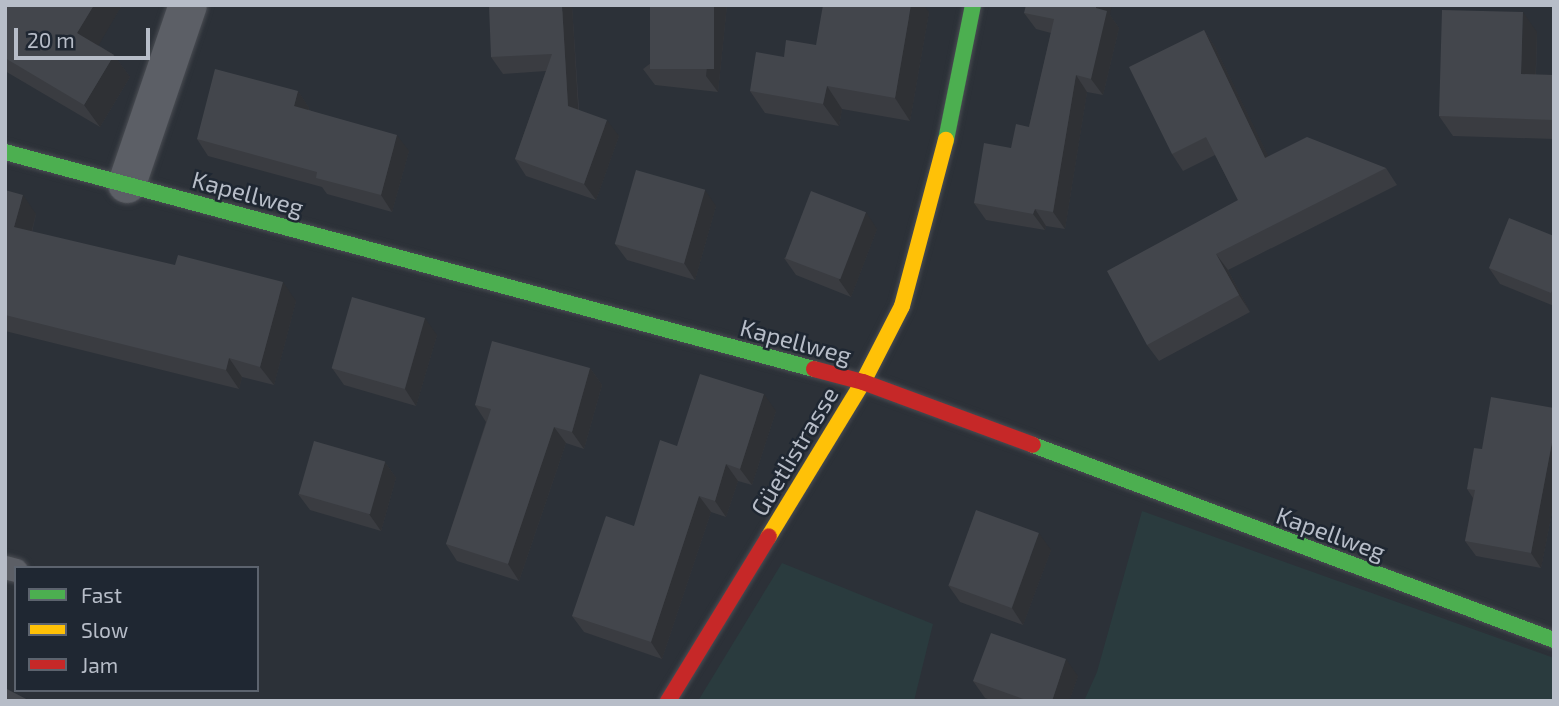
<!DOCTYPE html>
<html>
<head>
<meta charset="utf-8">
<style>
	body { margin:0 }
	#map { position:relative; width:1559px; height:706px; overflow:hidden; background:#2c3138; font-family:"Exo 2",sans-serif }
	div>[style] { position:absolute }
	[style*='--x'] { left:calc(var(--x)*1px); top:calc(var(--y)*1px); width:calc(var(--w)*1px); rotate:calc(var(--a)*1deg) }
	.green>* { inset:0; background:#2a3b3e }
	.roads { filter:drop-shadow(0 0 2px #4a4d53) drop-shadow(0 0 2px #4a4d53) }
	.lane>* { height:23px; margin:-11.5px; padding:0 11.5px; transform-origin:11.5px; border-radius:11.5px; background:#5c5f66 }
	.street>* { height:38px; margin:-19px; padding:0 19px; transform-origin:19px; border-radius:19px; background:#5c5f66 }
	.fast>* { height:16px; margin:-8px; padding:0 8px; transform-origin:8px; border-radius:8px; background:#4caf50 }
	.slow>* { height:16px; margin:-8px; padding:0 8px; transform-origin:8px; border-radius:8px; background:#ffc107 }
	.jam>* { height:16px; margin:-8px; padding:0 8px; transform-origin:8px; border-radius:8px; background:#c62828 }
	.wall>* { inset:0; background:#3a3c41 }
	.shaded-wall>* { inset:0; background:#2f3135 }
	.building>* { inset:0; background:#43464c; transform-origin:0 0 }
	span { translate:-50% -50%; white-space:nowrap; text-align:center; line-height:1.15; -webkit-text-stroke:5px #1f2732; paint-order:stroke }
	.street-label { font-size:24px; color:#b7bdc8 }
	.frame { position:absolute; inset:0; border:7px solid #b7bdc8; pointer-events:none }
	.legend { position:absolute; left:14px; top:566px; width:245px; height:126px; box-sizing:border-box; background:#1f2732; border:2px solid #5c636e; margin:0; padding:9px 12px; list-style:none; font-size:21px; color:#b7bdc8 }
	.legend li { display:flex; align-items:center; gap:14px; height:35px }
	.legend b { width:35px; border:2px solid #5c636e }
	.scale { position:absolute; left:14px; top:28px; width:136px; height:32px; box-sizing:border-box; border:4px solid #b7bdc8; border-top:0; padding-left:9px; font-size:21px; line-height:24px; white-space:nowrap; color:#b7bdc8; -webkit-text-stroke:5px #1f2732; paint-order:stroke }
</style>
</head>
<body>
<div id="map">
	<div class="green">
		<i style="clip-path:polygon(1142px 511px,1554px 658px,1554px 701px,1084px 701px,1097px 672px)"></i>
		<i style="clip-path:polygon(782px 563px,933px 624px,914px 701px,698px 701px)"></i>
	</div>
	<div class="roads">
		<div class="lane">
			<i style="--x:5;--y:567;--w:11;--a:15"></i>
		</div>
		<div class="street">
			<i style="--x:127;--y:184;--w:189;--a:-71.2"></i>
		</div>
		<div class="fast">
			<i style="--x:946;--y:140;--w:138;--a:-78.7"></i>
			<i style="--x:5;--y:152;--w:838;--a:15.02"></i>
			<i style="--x:1033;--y:445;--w:556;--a:20.52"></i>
		</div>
		<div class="slow">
			<i style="--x:769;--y:536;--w:180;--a:-58.6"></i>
			<i style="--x:863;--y:382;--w:85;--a:-62.8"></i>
			<i style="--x:902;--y:306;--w:172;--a:-75.2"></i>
		</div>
		<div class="jam">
			<i style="--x:814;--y:369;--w:51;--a:14.9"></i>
			<i style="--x:863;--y:382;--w:181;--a:20.3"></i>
			<i style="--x:668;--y:701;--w:193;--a:-58.5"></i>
		</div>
	</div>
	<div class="wall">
		<i style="clip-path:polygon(5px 5px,122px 5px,98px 45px,114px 55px,130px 77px,100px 127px,5px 71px)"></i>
		<i style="clip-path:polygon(572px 5px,579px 110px,619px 136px,596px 200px,526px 176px,515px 159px,546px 71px,503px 74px,491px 57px)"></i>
		<i style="clip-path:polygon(727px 5px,718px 92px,655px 85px,643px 69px)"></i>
		<i style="clip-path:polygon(929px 12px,910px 121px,842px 109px,839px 126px,765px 113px,750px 91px,784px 57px,816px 45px)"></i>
		<i style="clip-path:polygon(1024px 13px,1110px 15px,1119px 28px,1103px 95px,1087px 92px,1065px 229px,1046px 226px,1045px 230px,986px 220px,974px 203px,1011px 148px,1029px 127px,1051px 33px,1036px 29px)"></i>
		<i style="clip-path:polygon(1204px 30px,1215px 47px,1268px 156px,1386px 168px,1397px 185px,1228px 270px,1250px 312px,1159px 361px,1147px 345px,1238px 200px,1215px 155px,1183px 171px,1172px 154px)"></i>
		<i style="clip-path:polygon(1537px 32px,1536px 75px,1554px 75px,1554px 139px,1453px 136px,1439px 116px)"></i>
		<i style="clip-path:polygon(298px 91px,309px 108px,309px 110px,409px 151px,392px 212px,327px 194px,322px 187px,208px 156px,197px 139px)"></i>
		<i style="clip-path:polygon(5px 190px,36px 214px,32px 232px,296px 301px,274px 385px,242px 377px,239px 389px,5px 331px)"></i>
		<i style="clip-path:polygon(716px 206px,695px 280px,627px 260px,615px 244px)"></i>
		<i style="clip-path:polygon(877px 229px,851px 297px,796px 275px,784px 258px)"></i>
		<i style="clip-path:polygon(1554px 236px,1554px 306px,1500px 284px,1489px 268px)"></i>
		<i style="clip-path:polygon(437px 335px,416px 406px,344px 385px,332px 368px)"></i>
		<i style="clip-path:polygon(590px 368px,602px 385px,584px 449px,566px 443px,519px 581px,457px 561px,446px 544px,486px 422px,475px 405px)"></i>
		<i style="clip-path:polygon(1554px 408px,1554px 502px,1541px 568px,1476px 556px,1465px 541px,1473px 498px,1467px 489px,1482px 449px)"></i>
		<i style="clip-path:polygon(776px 411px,752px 485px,738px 481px,726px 517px,711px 512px,662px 659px,584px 632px,572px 616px,634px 526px,677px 446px)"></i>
		<i style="clip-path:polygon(385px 462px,396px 478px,381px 531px,310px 510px,298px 494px)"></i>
		<i style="clip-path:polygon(1051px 550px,1023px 625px,960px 602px,948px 585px)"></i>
		<i style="clip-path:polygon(1078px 676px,1069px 701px,994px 701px,985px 698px,973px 681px)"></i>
	</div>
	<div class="shaded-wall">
		<i style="clip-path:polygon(94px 5px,122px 5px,93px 55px,77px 33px)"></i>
		<i style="clip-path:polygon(562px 5px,572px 5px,579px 122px,568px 106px)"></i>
		<i style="clip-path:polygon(714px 5px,727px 5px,718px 92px,706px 76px)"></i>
		<i style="clip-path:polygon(911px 5px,924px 5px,929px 12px,910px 121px,895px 98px)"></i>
		<i style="clip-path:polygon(1096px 5px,1112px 5px,1110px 15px,1119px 28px,1103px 95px,1091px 79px)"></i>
		<i style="clip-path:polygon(1523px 12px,1537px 32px,1535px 94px,1521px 74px)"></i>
		<i style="clip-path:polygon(1204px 30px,1215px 47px,1277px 174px,1265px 158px)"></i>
		<i style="clip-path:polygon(114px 55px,130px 77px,100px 127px,84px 105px)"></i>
		<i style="clip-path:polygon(1076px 75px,1087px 92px,1065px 229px,1053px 212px)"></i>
		<i style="clip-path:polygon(827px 86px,842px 109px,839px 126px,823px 104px)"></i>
		<i style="clip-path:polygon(298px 91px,309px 108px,305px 123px,294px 106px)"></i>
		<i style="clip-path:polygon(607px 120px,619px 136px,596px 200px,584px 184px)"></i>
		<i style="clip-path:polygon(397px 135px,409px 151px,392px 212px,381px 195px)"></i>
		<i style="clip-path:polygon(705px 190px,716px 206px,695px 280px,684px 263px)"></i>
		<i style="clip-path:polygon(23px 195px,36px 214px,28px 246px,14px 227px)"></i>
		<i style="clip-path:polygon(1035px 209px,1046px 226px,1045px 230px,1033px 214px)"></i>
		<i style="clip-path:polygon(866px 212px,877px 229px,851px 297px,839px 280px)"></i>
		<i style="clip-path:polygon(1216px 254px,1228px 270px,1250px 312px,1239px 295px)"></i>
		<i style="clip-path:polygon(283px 282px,296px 301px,274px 385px,260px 367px)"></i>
		<i style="clip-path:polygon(425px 318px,437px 335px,416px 406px,405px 389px)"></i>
		<i style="clip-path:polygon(229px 358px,242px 377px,239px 389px,226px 370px)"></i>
		<i style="clip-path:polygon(590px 368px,602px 385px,584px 449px,572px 432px)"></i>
		<i style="clip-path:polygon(764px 394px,776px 411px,752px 485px,740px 469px)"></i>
		<i style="clip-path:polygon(554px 427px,566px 443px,519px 581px,508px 564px)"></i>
		<i style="clip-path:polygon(1554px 432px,1554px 502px,1541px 568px,1531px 553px)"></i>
		<i style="clip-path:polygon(385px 462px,396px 478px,381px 531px,369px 514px)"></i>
		<i style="clip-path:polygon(726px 464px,738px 481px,726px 517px,715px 501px)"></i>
		<i style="clip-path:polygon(699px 496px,711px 512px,662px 659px,651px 642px)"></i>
		<i style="clip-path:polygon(1039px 533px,1051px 550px,1023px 625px,1012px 608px)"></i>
		<i style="clip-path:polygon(1066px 659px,1078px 676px,1069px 701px,1052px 701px)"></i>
	</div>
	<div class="building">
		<i style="clip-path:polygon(5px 5px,94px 5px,77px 33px,114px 55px,84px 105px,5px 58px)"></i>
		<i style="clip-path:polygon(489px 5px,562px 5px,568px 106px,607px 120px,584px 184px,515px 159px,552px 54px,491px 57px)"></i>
		<i style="left:650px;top:5px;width:64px;height:64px"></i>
		<i style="clip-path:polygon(823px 5px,911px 5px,895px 98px,827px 86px,823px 104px,750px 91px,756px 52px,784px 57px,786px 40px,816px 45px)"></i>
		<i style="clip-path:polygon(1026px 5px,1096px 5px,1096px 8px,1107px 11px,1091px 79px,1076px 75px,1053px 212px,1035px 209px,1033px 214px,974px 203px,984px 143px,1011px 148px,1016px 124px,1029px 127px,1054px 19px,1024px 13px)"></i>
		<i style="clip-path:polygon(1442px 10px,1523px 12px,1521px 74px,1554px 75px,1554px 120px,1439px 116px)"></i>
		<i style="clip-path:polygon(1204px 30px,1265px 158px,1307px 137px,1386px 168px,1216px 254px,1239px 295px,1147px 345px,1107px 271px,1238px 200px,1206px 137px,1172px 154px,1129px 67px)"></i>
		<i style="clip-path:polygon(215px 69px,298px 91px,294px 106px,397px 135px,381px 195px,316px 178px,317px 172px,197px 139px)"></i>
		<i style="left:636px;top:170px;width:72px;height:77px;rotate:16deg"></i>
		<i style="clip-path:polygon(5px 190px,23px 195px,14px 227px,175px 265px,178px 255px,283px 282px,260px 367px,229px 358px,226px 370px,5px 315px)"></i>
		<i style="left:811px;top:191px;width:59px;height:72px;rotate:21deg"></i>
		<i style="clip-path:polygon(1509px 218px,1554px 236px,1554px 286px,1551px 293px,1489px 268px)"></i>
		<i style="left:352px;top:297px;width:76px;height:74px;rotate:16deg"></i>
		<i style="clip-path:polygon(492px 341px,590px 368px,572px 432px,554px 427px,508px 564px,446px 544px,491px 409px,475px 405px)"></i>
		<i style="clip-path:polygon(700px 374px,764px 394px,740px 469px,726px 464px,715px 501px,699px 496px,651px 642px,572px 616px,606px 516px,634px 526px,660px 440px,677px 446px)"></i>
		<i style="clip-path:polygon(1491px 397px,1554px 408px,1554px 432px,1531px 553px,1465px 541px,1475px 490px,1467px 489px,1474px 448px,1482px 449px)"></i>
		<i style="left:314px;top:441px;width:74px;height:55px;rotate:16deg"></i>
		<i style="left:976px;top:510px;width:67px;height:80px;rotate:20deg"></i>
		<i style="clip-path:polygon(991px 633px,1066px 659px,1052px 701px,1029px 701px,973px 681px)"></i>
		<i style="clip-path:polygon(5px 688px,30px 701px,5px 701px)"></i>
	</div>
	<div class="street-label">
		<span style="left:248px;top:193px;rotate:15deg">Kapellweg</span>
		<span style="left:796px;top:341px;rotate:15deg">Kapellweg</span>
		<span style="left:794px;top:451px;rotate:-59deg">Güetlistrasse</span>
		<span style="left:1331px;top:533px;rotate:20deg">Kapellweg</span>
	</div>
	<div class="frame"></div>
	<ul class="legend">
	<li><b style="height:9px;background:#4caf50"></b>Fast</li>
	<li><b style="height:9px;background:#ffc107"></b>Slow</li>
	<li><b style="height:9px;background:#c62828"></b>Jam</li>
	</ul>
	<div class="scale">20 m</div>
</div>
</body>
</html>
